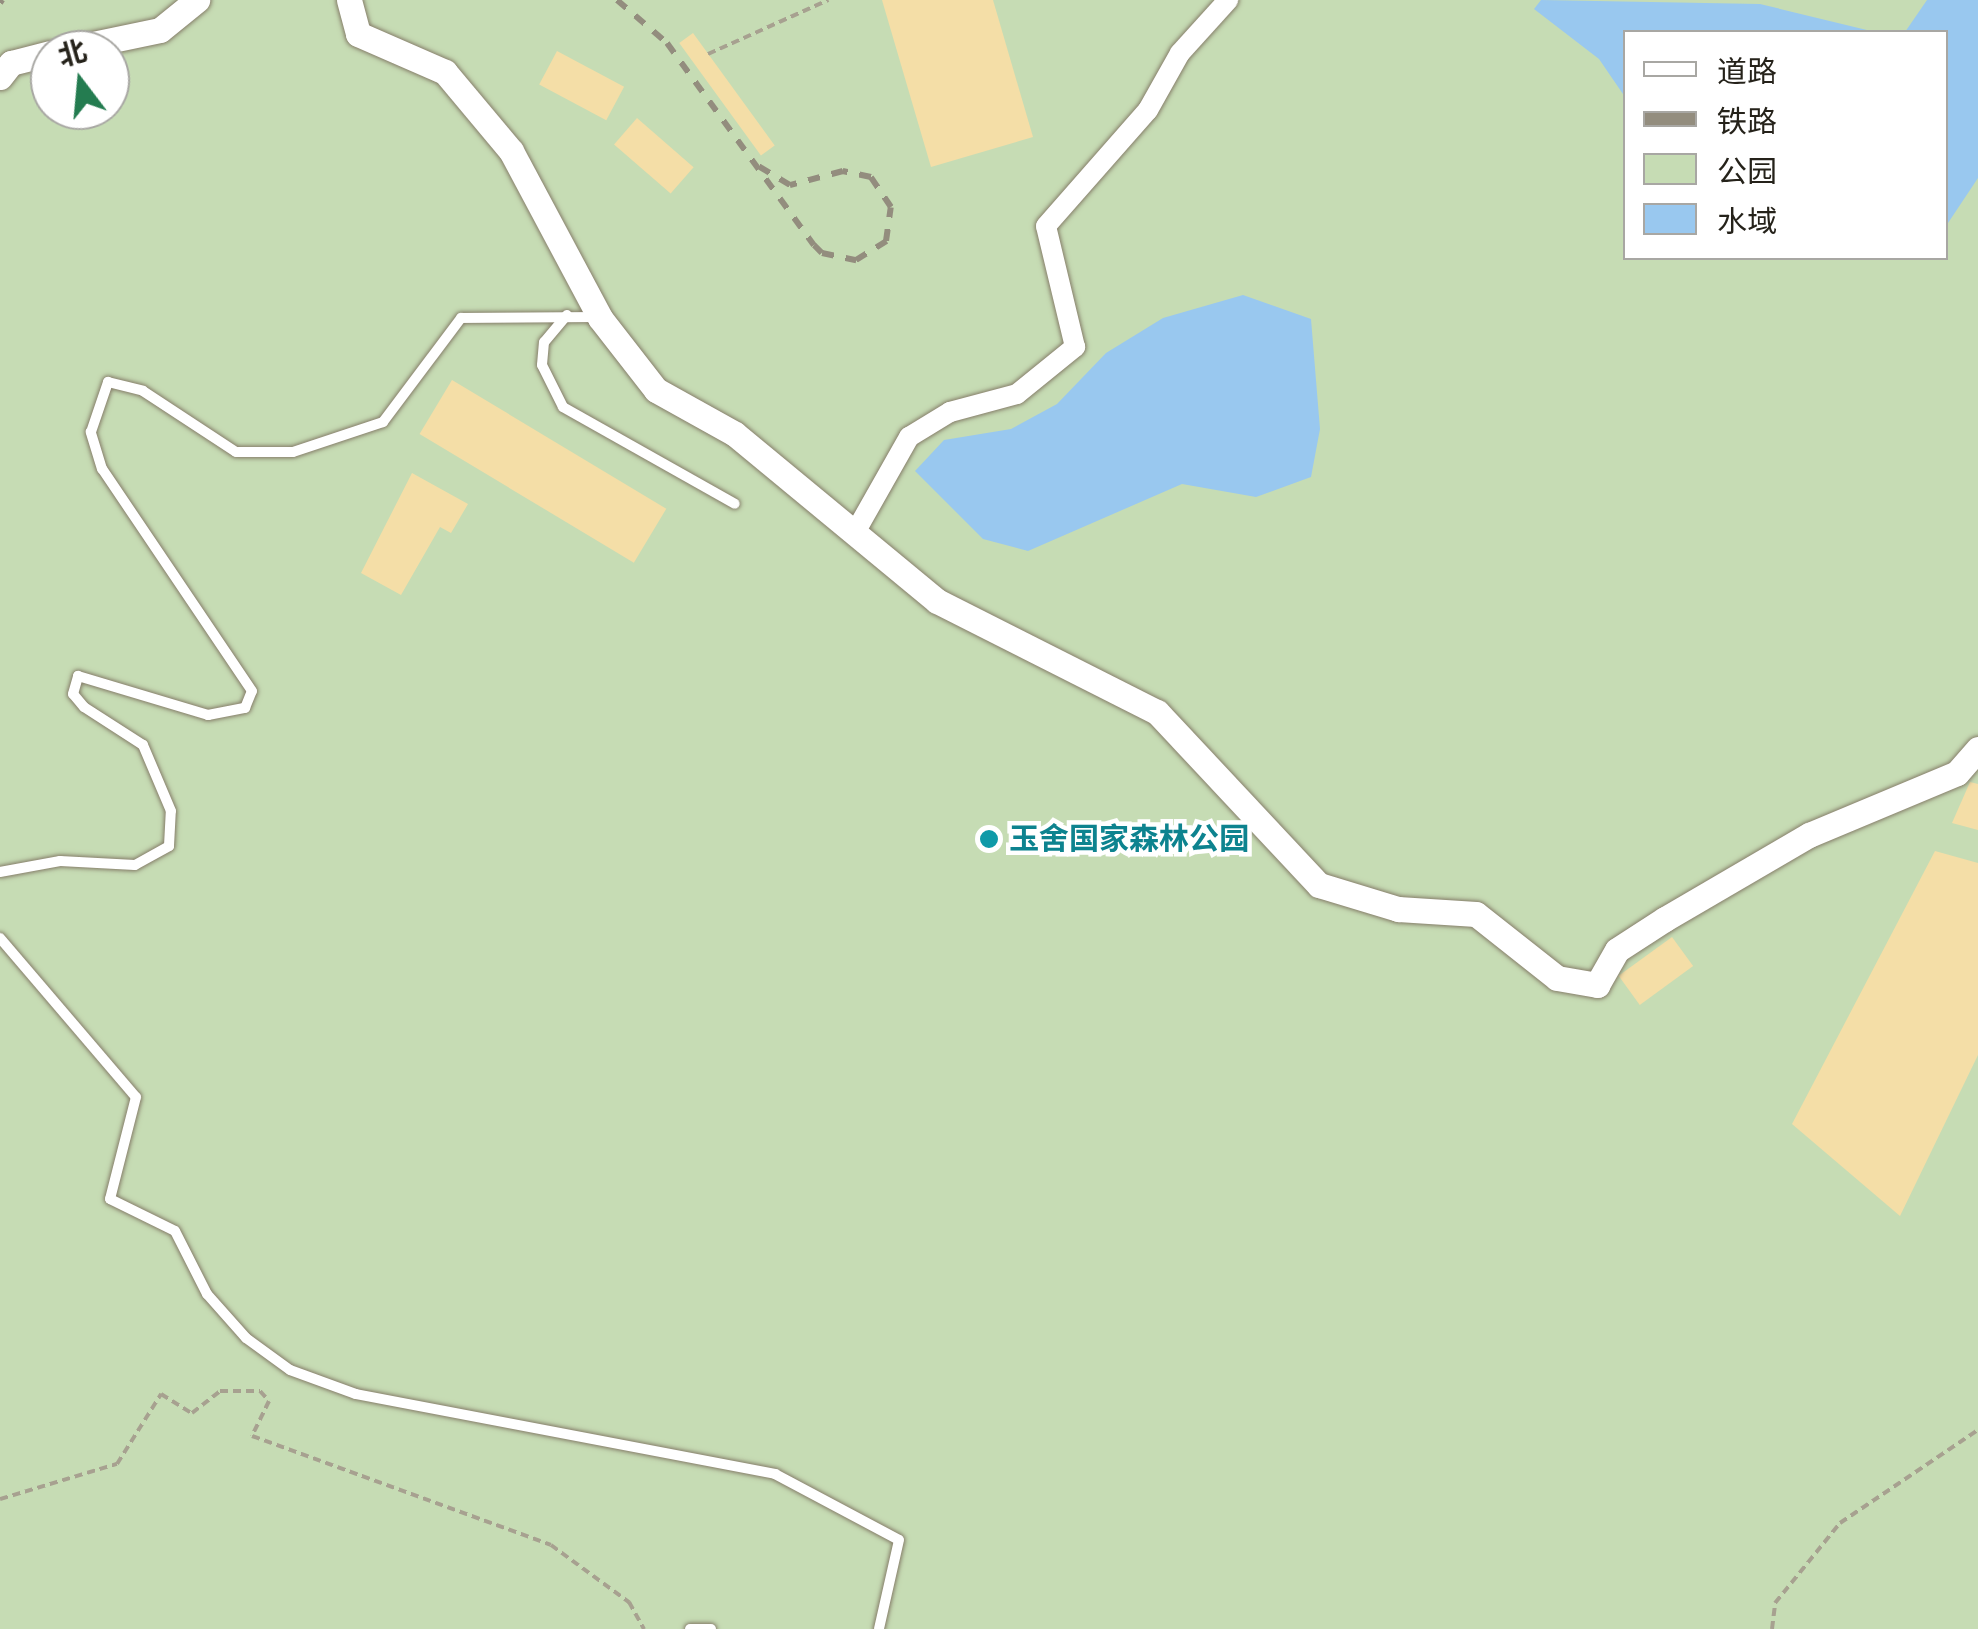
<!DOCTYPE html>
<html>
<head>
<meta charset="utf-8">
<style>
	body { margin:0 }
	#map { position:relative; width:1978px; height:1629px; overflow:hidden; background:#fff6e0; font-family:Cabin,"Noto Sans SC",sans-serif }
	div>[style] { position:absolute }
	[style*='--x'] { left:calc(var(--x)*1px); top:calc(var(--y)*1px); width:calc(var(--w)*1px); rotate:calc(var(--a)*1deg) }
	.green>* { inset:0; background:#c6dcb4 }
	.water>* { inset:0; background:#99c8ef }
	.building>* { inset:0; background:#f4dea7; transform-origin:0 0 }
	.path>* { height:4px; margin-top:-2px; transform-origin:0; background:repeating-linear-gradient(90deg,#a7a190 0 8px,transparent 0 13px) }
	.roads { filter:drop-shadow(0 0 2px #867e6a) drop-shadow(0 0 2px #867e6a) }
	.service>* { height:10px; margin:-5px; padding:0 5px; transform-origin:5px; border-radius:5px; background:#fff }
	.minor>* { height:20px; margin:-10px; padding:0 10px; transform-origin:10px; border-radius:10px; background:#fff }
	.tertiary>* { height:25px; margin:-12.5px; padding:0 12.5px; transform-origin:12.5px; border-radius:12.5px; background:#fff }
	.rail>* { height:6px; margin-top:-3px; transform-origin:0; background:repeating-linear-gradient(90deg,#938d7e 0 12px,transparent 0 24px) }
	.dots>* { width:28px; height:28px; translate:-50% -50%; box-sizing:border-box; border:5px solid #fff; border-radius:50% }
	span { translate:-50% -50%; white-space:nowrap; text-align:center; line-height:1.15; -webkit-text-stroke:9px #fff; paint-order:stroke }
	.culture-label { font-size:30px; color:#0d838f; font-weight:700 }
	.left { translate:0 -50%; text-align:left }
	.legend { position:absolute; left:1623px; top:30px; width:325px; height:230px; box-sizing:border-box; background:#fff; border:2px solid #a8a7a3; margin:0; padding:12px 18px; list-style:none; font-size:30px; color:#25221a }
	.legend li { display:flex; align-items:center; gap:20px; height:50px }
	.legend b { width:50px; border:2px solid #a8a7a3 }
	.north { position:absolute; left:30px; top:30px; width:100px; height:100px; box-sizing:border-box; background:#fff; border:2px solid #a8a7a3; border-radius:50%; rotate:344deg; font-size:28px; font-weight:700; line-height:40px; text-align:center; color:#25221a }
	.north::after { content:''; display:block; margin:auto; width:35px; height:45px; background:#247c50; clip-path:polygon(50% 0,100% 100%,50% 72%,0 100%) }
</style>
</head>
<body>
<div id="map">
	<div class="green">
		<i style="clip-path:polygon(evenodd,0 0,1978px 0,1978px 1629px,0 1629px,0 0,1626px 32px,1946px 32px,1946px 258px,1626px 258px,1626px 32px,0 0,50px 50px,110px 50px,110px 110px,50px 110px,50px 50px)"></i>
	</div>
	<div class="water">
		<i style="clip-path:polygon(1541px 0,1760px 4px,1875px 32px,1626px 32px,1625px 97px,1599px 59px,1534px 9px)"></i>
		<i style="clip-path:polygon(1927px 0,1978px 0,1978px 178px,1946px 226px,1946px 32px,1905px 32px)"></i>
		<i style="clip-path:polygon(1243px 295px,1311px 319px,1320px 429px,1311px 477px,1256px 497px,1182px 484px,1028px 551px,983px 539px,915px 471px,944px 440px,1011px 429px,1057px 404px,1106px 353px,1163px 318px)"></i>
	</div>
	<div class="building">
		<i style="clip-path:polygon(882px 0,993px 0,1033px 137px,931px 167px)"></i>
		<i style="left:693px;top:33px;width:139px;height:17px;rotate:54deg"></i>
		<i style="left:557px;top:51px;width:76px;height:38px;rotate:28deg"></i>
		<i style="left:637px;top:118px;width:75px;height:35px;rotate:41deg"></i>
		<i style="left:452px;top:380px;width:250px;height:63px;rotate:31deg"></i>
		<i style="clip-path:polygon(412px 473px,468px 504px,451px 533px,440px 527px,401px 595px,361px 573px)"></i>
		<i style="clip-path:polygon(1970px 782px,1978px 784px,1978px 830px,1952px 823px)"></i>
		<i style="clip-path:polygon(1935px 851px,1978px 863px,1978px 1055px,1900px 1216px,1792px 1124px)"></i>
		<i style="left:1672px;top:937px;width:36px;height:66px;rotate:54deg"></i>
	</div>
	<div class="path">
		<i style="--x:708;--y:54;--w:132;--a:-24.2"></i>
		<i style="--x:0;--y:1499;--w:122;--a:-16.7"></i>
		<i style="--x:117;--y:1464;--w:83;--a:-57.8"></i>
		<i style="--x:161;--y:1394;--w:36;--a:32"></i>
		<i style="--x:192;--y:1413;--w:36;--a:-38"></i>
		<i style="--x:220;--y:1391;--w:40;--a:0"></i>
		<i style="--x:260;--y:1391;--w:13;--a:48"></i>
		<i style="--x:269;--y:1401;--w:39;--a:116"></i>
		<i style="--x:252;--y:1436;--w:318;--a:20"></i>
		<i style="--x:551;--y:1545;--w:97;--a:36.2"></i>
		<i style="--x:629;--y:1602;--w:31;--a:61"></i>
		<i style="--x:1772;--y:1629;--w:26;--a:-83"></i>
		<i style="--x:1775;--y:1603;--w:103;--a:-50.9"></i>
		<i style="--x:1840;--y:1523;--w:166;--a:-34"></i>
	</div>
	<div class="roads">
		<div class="service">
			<i style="--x:567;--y:315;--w:35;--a:130"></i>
			<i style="--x:544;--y:342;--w:23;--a:95"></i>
			<i style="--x:542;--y:365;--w:47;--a:63.4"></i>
			<i style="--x:563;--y:407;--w:197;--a:29.4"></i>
			<i style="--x:0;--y:872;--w:61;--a:-10.4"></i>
			<i style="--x:60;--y:861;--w:75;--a:3.1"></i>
			<i style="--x:135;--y:865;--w:39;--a:-29"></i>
			<i style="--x:169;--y:846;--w:35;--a:-87"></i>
			<i style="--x:171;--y:811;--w:72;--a:-113"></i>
			<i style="--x:143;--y:745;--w:70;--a:-147.2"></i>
			<i style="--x:84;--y:707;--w:17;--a:-130"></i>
			<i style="--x:73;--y:694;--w:19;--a:-74"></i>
			<i style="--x:78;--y:676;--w:136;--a:16.7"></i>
			<i style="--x:208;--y:715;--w:38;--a:-11"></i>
			<i style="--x:245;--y:708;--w:18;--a:-68"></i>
			<i style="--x:252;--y:691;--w:268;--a:-124"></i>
			<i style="--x:102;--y:469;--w:39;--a:-107"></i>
			<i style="--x:91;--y:432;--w:53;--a:-71.2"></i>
			<i style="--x:108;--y:382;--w:36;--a:14"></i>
			<i style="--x:143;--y:391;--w:111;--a:33.3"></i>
			<i style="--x:236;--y:452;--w:57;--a:0"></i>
			<i style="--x:293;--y:452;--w:95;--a:-18.4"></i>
			<i style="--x:383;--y:422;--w:130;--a:-53.1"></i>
			<i style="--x:461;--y:318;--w:133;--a:-0.4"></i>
			<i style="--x:0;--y:938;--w:209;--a:49.5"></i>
			<i style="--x:136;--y:1097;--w:105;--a:104.3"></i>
			<i style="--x:110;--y:1199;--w:72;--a:26.2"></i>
			<i style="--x:175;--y:1231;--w:71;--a:63.1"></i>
			<i style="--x:207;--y:1294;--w:59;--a:48.4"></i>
			<i style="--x:246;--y:1338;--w:54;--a:36"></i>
			<i style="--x:290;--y:1370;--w:70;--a:20"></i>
			<i style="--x:356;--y:1394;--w:427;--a:10.8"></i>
			<i style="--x:775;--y:1474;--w:140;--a:28"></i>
			<i style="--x:899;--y:1540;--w:91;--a:102.7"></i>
			<i style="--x:690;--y:1629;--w:21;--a:0"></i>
		</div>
		<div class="minor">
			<i style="--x:857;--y:529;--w:106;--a:-60.5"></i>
			<i style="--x:909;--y:437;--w:48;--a:-31.4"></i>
			<i style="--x:950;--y:412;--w:69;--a:-15"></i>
			<i style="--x:1017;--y:394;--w:75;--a:-39"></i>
			<i style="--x:1075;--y:347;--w:124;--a:-103.5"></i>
			<i style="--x:1046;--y:226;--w:154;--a:-48.7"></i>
			<i style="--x:1148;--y:110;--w:65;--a:-60.7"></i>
			<i style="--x:1180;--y:53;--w:72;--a:-47.8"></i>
		</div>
		<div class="tertiary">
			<i style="--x:349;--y:0;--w:35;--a:75"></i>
			<i style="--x:358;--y:34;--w:95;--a:23.6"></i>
			<i style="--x:445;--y:72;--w:103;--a:50.1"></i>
			<i style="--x:511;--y:151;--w:189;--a:61.9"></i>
			<i style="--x:600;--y:318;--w:91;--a:52.1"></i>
			<i style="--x:656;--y:390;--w:90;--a:29.1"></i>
			<i style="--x:735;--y:434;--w:262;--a:39.6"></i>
			<i style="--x:937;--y:601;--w:246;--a:26.8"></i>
			<i style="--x:1157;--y:712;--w:237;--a:46.9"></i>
			<i style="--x:1319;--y:885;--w:83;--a:16.9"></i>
			<i style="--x:1398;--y:909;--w:78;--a:3.7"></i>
			<i style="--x:1476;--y:914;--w:103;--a:38.3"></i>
			<i style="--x:1557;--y:978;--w:41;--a:9.9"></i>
			<i style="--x:1597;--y:985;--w:40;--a:-60.3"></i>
			<i style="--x:1617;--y:950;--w:57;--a:-32.9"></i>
			<i style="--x:1665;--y:919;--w:167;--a:-30.3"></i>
			<i style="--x:1809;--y:835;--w:160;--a:-22.7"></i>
			<i style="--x:1957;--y:773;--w:32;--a:-49"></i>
			<i style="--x:64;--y:50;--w:98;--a:-11.8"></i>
			<i style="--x:160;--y:30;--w:48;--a:-39"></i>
			<i style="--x:0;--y:77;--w:18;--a:-52"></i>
			<i style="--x:11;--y:63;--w:40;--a:-14.4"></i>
		</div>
	</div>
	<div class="rail">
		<i style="--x:617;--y:0;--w:66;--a:40.7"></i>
		<i style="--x:667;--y:43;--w:250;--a:54"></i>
		<i style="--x:814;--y:245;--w:11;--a:45"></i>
		<i style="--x:822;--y:253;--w:35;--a:12"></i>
		<i style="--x:856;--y:260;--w:36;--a:-32"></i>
		<i style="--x:886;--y:241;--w:34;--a:-82"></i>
		<i style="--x:891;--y:207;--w:36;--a:-124"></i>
		<i style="--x:871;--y:177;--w:29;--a:-168"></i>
		<i style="--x:843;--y:171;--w:55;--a:165.2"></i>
		<i style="--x:790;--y:185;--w:41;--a:-149"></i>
		<i style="--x:0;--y:3;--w:4;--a:-56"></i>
	</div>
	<div class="dots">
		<i style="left:989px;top:839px;background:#0f9aa8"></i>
	</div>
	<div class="culture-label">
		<span class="left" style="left:1009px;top:839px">玉舍国家森林公园</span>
	</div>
	<ul class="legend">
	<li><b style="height:12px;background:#fff"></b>道路</li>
	<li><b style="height:12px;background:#938d7e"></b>铁路</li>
	<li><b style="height:28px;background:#c6dcb4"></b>公园</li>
	<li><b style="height:28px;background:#99c8ef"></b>水域</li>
	</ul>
	<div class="north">北</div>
</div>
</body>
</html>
